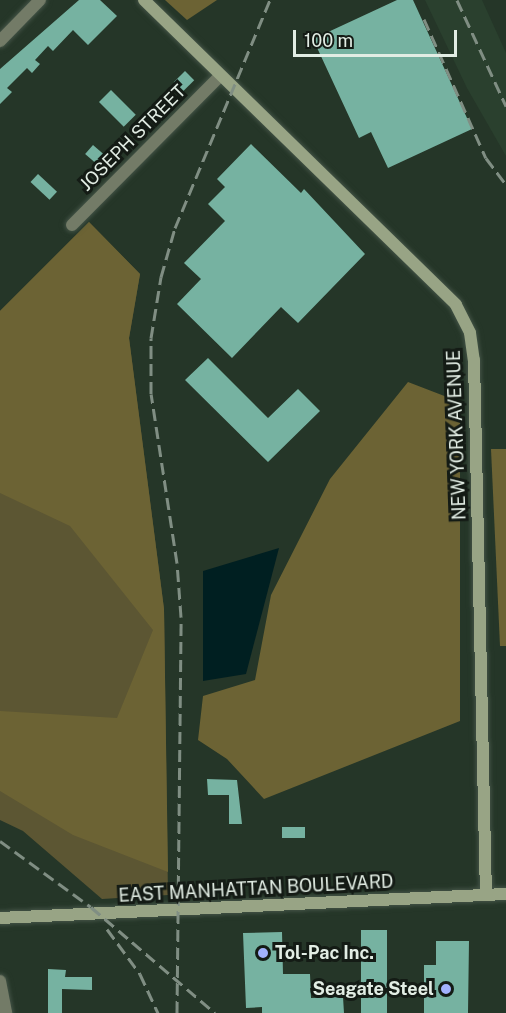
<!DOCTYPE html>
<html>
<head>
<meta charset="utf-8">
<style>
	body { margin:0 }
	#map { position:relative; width:506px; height:1013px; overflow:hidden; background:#253628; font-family:"Public Sans",sans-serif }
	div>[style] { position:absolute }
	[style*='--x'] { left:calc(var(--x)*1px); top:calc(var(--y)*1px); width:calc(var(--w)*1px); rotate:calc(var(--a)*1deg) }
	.built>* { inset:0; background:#2a402e }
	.green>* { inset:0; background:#5c5633 }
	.forest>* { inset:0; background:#6c6334 }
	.water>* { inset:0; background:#001f21 }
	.building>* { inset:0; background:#76b2a1; transform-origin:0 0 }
	.roads { filter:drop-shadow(0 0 2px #435346) drop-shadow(0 0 2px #435346) }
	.street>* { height:12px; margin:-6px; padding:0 6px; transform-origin:6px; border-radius:6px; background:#737b67 }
	.secondary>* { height:12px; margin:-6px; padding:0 6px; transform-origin:6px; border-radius:6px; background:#98a485 }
	.rail>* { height:3px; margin-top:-1.5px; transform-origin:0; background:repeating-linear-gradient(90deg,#808e83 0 12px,transparent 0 18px) }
	.dots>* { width:16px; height:16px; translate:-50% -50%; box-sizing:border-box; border:3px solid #141b15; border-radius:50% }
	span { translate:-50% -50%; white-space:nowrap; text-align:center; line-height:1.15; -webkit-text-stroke:6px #141b15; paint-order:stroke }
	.street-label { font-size:18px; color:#e2ede4 }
	.poi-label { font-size:18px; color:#e2ede4; font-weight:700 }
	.left { translate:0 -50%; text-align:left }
	.right { translate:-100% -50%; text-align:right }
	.scale { position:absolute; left:293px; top:30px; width:164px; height:27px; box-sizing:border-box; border:3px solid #e2ede4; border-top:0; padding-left:8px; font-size:18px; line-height:21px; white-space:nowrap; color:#e2ede4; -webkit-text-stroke:4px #141b15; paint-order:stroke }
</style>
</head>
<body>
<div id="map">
	<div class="built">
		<i style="clip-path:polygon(425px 0,482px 0,506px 53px,506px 156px,467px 88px)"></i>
	</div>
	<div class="green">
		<i style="clip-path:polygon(89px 222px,140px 274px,129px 338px,164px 609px,168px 895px,102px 899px,23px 831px,0 820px,0 311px)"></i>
	</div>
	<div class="forest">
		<i style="clip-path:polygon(165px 0,217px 0,187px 20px)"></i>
		<i style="clip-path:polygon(89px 222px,140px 274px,129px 338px,164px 609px,168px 872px,73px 835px,0 791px,0 711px,117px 718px,153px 630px,70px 526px,0 493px,0 311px)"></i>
		<i style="clip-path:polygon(408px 382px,460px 402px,460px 721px,264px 799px,227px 759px,198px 740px,203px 696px,255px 680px,271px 595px,330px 479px)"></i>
		<i style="clip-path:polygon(491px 449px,506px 449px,506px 646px,500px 646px)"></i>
	</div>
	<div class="water">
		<i style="clip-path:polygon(279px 548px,246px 674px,203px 681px,203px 571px)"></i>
	</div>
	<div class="building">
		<i style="clip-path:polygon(79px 0,100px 0,117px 16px,88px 45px,73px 30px,53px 51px,48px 46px,35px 60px,40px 64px,32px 73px,27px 68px,7px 88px,12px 92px,0 104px,0 69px)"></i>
		<i style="clip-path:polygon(397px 0,413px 0,472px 129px,388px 168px,371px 132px,359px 138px,313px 39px)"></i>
		<i style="left:185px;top:71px;width:13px;height:16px;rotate:45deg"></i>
		<i style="left:111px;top:90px;width:35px;height:17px;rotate:45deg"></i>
		<i style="clip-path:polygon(251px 144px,301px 193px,304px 189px,365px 254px,298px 323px,281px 307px,232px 358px,177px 304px,201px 279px,184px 263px,225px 221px,208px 204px,225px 187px,217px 179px)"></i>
		<i style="left:93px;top:145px;width:21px;height:12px;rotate:41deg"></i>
		<i style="left:38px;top:174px;width:26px;height:11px;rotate:43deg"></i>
		<i style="clip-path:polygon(208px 358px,268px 418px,298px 389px,320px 411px,268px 462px,185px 380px)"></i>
		<i style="clip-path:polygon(207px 779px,237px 780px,242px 824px,229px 824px,229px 795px,208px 795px)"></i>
		<i style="left:282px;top:827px;width:23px;height:11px"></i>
		<i style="left:361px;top:930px;width:26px;height:83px"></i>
		<i style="clip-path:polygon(282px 932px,283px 974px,310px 974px,311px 998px,343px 997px,344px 1013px,262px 1013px,262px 1007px,246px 1008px,243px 933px)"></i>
		<i style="clip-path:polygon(436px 941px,469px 941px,468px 1013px,424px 1013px,424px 965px,436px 965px)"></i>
		<i style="clip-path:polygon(48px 969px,66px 970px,65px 977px,92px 977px,92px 990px,62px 989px,62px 1013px,48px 1013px)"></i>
	</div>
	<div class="roads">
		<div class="street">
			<i style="--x:0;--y:41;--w:57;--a:-45.7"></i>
			<i style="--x:72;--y:225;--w:210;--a:-45.2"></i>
			<i style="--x:0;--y:981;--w:33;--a:79"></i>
		</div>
		<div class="secondary">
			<i style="--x:144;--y:0;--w:436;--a:44.3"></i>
			<i style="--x:456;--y:305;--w:31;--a:63"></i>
			<i style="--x:470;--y:333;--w:27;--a:82"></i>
			<i style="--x:474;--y:360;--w:535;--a:88.72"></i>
			<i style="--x:0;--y:918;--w:507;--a:-2.72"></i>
		</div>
	</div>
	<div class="rail">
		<i style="--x:457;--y:0;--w:117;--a:65.2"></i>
		<i style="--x:424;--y:19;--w:152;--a:66"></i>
		<i style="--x:486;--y:158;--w:34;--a:53"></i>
		<i style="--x:0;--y:841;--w:112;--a:36"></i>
		<i style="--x:91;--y:907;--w:163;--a:40.5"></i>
		<i style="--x:107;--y:929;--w:56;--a:53.7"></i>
		<i style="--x:140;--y:974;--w:43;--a:65.2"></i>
		<i style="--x:177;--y:1013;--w:396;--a:-89.4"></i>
		<i style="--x:181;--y:617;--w:54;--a:-94.2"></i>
		<i style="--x:177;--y:563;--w:171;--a:-98.7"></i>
		<i style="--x:151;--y:394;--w:56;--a:-90"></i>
		<i style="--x:151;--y:338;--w:62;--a:-80.7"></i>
		<i style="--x:161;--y:277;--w:51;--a:-74.1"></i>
		<i style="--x:175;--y:228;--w:247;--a:-67.4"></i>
	</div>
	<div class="dots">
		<i style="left:263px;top:953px;background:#a2b2fd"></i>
		<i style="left:446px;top:989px;background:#a2b2fd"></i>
	</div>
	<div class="street-label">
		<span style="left:133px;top:138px;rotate:-45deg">JOSEPH STREET</span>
		<span style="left:457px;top:435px;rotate:-92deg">NEW YORK AVENUE</span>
		<span style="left:256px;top:889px;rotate:-3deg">EAST MANHATTAN BOULEVARD</span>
	</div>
	<div class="poi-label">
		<span class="left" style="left:275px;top:953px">Tol-Pac Inc.</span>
		<span class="right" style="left:434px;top:989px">Seagate Steel</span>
	</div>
	<div class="scale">100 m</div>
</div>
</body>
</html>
